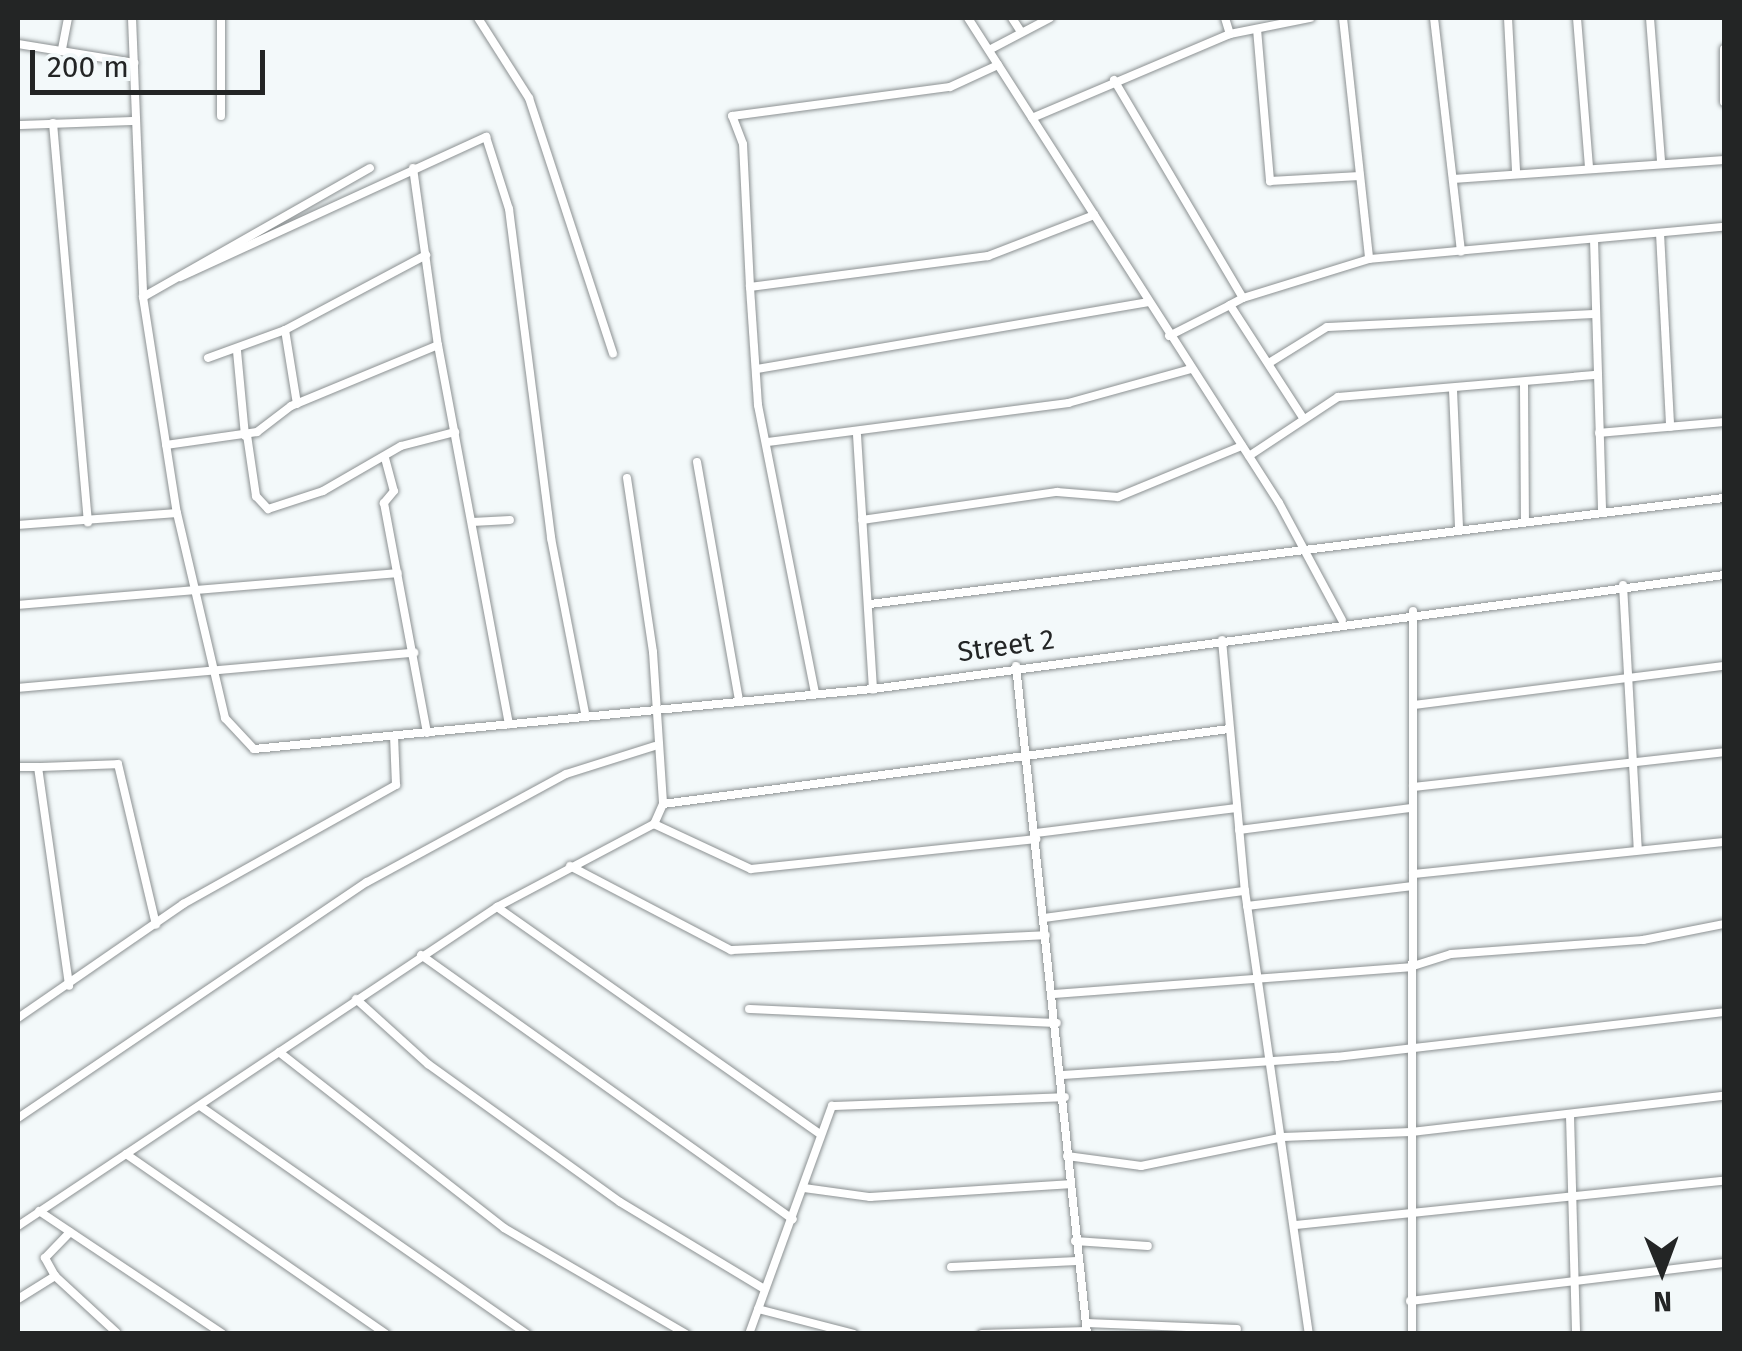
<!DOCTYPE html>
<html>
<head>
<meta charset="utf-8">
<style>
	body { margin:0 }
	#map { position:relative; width:1742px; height:1351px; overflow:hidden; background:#f3f9fa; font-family:"Fira Sans",sans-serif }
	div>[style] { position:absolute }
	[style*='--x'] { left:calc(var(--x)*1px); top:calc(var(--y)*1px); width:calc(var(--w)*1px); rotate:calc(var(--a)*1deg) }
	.roads { filter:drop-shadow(0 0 2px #8c9192) drop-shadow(0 0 2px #8c9192) }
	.minor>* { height:8px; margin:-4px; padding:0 4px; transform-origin:4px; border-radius:4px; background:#fff }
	span { translate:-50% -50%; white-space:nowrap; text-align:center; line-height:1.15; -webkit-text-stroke:10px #f3f9fa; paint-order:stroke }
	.street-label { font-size:28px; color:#232525 }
	.frame { position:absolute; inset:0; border:20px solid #232525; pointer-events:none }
	.north { position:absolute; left:1612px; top:1221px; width:100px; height:100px; -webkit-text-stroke:8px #f3f9fa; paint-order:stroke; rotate:179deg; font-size:28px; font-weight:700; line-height:40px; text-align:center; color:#232525 }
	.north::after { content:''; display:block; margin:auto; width:35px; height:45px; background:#232525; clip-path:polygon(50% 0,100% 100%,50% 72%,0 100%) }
	.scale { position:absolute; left:30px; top:50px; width:235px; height:45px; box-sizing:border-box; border:5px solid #232525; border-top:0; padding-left:12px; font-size:30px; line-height:35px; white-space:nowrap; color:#232525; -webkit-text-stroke:8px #f3f9fa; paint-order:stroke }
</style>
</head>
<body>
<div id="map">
	<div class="roads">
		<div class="minor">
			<i style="--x:132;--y:18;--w:279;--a:87.7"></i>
			<i style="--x:143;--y:297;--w:219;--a:81.1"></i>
			<i style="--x:177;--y:513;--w:211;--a:76.8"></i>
			<i style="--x:225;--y:718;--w:42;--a:46.9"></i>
			<i style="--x:254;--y:749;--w:622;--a:-5.54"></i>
			<i style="--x:873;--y:689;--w:859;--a:-7.63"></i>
			<i style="--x:221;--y:18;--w:98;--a:90"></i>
			<i style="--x:478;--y:18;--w:95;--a:57.5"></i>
			<i style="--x:529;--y:98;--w:269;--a:71.8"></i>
			<i style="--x:968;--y:18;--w:576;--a:57.33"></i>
			<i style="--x:1279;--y:503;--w:133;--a:61.7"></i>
			<i style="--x:1012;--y:18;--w:17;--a:57"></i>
			<i style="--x:1225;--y:18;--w:17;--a:73"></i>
			<i style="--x:1343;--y:18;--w:242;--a:83.8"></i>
			<i style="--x:1434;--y:18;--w:235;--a:83.4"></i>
			<i style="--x:1508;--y:18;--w:155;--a:87"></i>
			<i style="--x:1577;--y:18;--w:150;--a:85.4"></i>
			<i style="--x:1650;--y:18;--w:144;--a:85.6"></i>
			<i style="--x:1257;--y:29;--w:153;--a:85.1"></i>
			<i style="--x:1270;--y:181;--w:90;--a:-3.2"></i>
			<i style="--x:18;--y:44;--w:118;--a:9.3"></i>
			<i style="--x:62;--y:49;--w:32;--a:-79"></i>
			<i style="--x:1724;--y:49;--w:53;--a:90"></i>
			<i style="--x:989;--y:50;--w:69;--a:-27.7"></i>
			<i style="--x:1114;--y:80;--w:253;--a:59.4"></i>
			<i style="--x:1243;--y:298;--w:132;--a:-17.2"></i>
			<i style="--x:1369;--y:259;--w:356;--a:-5.2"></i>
			<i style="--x:1032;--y:118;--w:215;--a:-23"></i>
			<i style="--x:1230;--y:34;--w:82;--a:-11.3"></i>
			<i style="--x:53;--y:123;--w:401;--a:85"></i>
			<i style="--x:18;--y:125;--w:117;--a:-2"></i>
			<i style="--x:413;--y:168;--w:179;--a:82"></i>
			<i style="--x:1453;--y:179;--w:272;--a:-4"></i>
			<i style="--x:1660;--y:233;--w:194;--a:87"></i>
			<i style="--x:1594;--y:239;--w:272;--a:88.3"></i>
			<i style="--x:180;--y:277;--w:337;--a:-24.6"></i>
			<i style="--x:486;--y:137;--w:76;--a:72.3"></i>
			<i style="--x:509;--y:209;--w:332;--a:82.7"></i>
			<i style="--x:551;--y:538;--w:178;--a:79"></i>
			<i style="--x:750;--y:287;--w:143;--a:-92.8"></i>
			<i style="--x:743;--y:144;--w:30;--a:-111"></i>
			<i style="--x:732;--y:116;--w:220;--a:-7.6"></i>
			<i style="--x:950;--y:87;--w:53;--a:-24.6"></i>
			<i style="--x:143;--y:297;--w:261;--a:-29.6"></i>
			<i style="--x:1243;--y:298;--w:15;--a:152"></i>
			<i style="--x:1230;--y:305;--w:135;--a:57.1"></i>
			<i style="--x:1169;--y:336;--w:68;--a:-26.9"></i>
			<i style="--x:237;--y:351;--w:85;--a:84.6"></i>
			<i style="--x:208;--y:358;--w:82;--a:-20"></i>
			<i style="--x:1269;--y:363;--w:68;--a:-31.8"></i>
			<i style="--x:1327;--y:327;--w:268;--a:-2.8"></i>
			<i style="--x:757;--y:369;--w:396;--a:-9.7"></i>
			<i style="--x:1524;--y:385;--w:135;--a:89.6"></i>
			<i style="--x:1453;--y:390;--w:137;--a:87.5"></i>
			<i style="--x:297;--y:404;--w:75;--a:-99.2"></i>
			<i style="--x:285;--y:330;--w:160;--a:-28"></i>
			<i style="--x:1599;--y:433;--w:125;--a:-5"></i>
			<i style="--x:247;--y:435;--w:62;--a:81.6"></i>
			<i style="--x:256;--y:496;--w:18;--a:47"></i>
			<i style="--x:268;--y:509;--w:58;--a:-18.1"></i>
			<i style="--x:323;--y:491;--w:90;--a:-30"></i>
			<i style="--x:401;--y:446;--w:56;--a:-14.5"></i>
			<i style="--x:857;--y:435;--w:255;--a:86.4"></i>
			<i style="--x:768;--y:442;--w:303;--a:-7.4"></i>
			<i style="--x:1068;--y:403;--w:128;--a:-15.5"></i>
			<i style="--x:166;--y:445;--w:92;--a:-8.1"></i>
			<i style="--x:257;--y:432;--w:43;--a:-37.4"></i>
			<i style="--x:291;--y:406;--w:159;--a:-22.5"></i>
			<i style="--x:438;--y:345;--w:386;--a:79.4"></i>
			<i style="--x:1249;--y:456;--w:107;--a:-33.5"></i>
			<i style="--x:1338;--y:397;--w:260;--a:-4.9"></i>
			<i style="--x:385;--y:458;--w:34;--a:75"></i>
			<i style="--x:394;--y:491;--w:16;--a:130"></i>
			<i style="--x:384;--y:503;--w:234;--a:79.4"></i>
			<i style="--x:697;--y:462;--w:241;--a:80"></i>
			<i style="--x:627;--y:478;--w:176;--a:81.5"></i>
			<i style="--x:653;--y:652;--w:152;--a:86.2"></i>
			<i style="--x:663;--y:804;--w:22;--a:114"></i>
			<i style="--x:862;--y:520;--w:197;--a:-8.2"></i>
			<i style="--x:1057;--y:492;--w:61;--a:4.7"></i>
			<i style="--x:1118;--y:497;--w:134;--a:-22.4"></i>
			<i style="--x:472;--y:522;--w:38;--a:-3"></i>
			<i style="--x:18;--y:525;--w:159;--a:-4.3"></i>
			<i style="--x:1623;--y:585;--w:265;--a:86.8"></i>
			<i style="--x:870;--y:604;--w:861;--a:-7.08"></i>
			<i style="--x:18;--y:605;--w:381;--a:-4.8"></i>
			<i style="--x:1222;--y:640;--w:252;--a:84.8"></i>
			<i style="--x:1245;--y:891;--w:448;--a:81.8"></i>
			<i style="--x:1016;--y:666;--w:672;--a:83.93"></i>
			<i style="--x:18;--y:688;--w:398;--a:-5.1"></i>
			<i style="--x:815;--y:693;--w:294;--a:-101.2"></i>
			<i style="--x:758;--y:405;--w:118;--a:-93.9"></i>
			<i style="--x:750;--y:287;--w:240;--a:-7.4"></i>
			<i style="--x:988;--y:256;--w:114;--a:-21.1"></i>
			<i style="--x:1414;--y:705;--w:312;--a:-7.2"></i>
			<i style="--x:18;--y:767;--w:20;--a:0"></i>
			<i style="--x:38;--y:767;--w:221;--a:81.9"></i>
			<i style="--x:38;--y:767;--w:80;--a:-2.1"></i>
			<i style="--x:118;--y:764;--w:165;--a:76.7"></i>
			<i style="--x:1413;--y:787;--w:313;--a:-6.4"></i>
			<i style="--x:663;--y:804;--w:571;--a:-7.55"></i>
			<i style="--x:1239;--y:830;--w:172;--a:-7.3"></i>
			<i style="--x:1036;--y:833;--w:202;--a:-7.1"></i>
			<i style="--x:570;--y:866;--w:182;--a:27.6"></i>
			<i style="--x:731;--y:950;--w:315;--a:-2.7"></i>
			<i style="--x:1413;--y:874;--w:313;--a:-5.9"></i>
			<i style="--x:1247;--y:906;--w:167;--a:-6.9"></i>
			<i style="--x:497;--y:907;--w:393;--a:35.1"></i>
			<i style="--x:1044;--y:918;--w:203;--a:-7.7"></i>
			<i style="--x:421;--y:955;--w:456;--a:35.4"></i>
			<i style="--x:1054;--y:994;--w:357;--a:-4.3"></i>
			<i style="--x:1410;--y:967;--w:43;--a:-17.6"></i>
			<i style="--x:1451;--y:954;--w:193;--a:-4.2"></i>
			<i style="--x:1643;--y:940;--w:83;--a:-11.2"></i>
			<i style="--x:356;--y:999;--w:97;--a:42.1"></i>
			<i style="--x:428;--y:1064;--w:236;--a:35.7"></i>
			<i style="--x:620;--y:1202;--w:168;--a:31.1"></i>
			<i style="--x:749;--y:1009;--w:308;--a:2.6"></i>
			<i style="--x:18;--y:1018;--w:201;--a:-34.6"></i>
			<i style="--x:183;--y:904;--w:244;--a:-29.2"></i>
			<i style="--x:396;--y:785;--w:49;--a:-92.3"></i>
			<i style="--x:279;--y:1052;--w:286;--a:38"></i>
			<i style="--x:504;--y:1228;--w:211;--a:30.2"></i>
			<i style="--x:1063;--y:1075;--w:274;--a:-3.8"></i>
			<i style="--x:1336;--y:1057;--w:391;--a:-6.6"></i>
			<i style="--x:200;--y:1106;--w:399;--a:34.9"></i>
			<i style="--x:1570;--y:1116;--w:218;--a:88.4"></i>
			<i style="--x:18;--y:1118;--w:421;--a:-34.1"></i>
			<i style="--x:367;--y:882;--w:226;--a:-28.5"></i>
			<i style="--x:566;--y:774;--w:93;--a:-17.5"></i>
			<i style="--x:126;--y:1154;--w:316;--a:34.7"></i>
			<i style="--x:1067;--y:1156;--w:75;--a:7.7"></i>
			<i style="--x:1141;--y:1166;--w:145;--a:-11.5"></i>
			<i style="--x:1283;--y:1137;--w:128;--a:-2.2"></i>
			<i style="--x:1411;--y:1132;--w:315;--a:-6.6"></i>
			<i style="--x:804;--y:1188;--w:67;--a:7.8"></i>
			<i style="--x:870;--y:1197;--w:199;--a:-3.7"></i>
			<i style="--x:39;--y:1211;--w:221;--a:33.8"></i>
			<i style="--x:1295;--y:1225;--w:431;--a:-5.9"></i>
			<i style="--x:18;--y:1226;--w:576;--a:-33.66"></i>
			<i style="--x:497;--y:907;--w:178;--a:-27.9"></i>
			<i style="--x:654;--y:824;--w:107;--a:24.9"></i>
			<i style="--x:751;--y:869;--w:287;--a:-6"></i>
			<i style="--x:1075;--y:1241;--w:73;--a:3.9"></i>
			<i style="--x:951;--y:1267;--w:126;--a:-2.7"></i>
			<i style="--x:55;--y:1276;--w:21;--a:-119"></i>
			<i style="--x:45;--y:1258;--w:36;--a:-46"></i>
			<i style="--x:18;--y:1299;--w:44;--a:-31.9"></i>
			<i style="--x:55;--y:1276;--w:83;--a:42.6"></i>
			<i style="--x:1410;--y:1301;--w:316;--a:-6.9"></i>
			<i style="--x:758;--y:1309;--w:99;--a:14.6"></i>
			<i style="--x:1086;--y:1323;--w:151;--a:2.3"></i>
			<i style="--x:749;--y:1334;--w:243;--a:-70"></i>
			<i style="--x:832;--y:1106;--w:233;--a:-2.2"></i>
			<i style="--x:982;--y:1334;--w:105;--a:-1.6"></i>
			<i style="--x:1412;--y:1334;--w:723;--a:-89.92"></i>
		</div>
	</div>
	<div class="street-label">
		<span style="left:1006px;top:646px;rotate:-8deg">Street 2</span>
	</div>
	<div class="frame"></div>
	<div class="north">N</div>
	<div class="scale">200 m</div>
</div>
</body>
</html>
